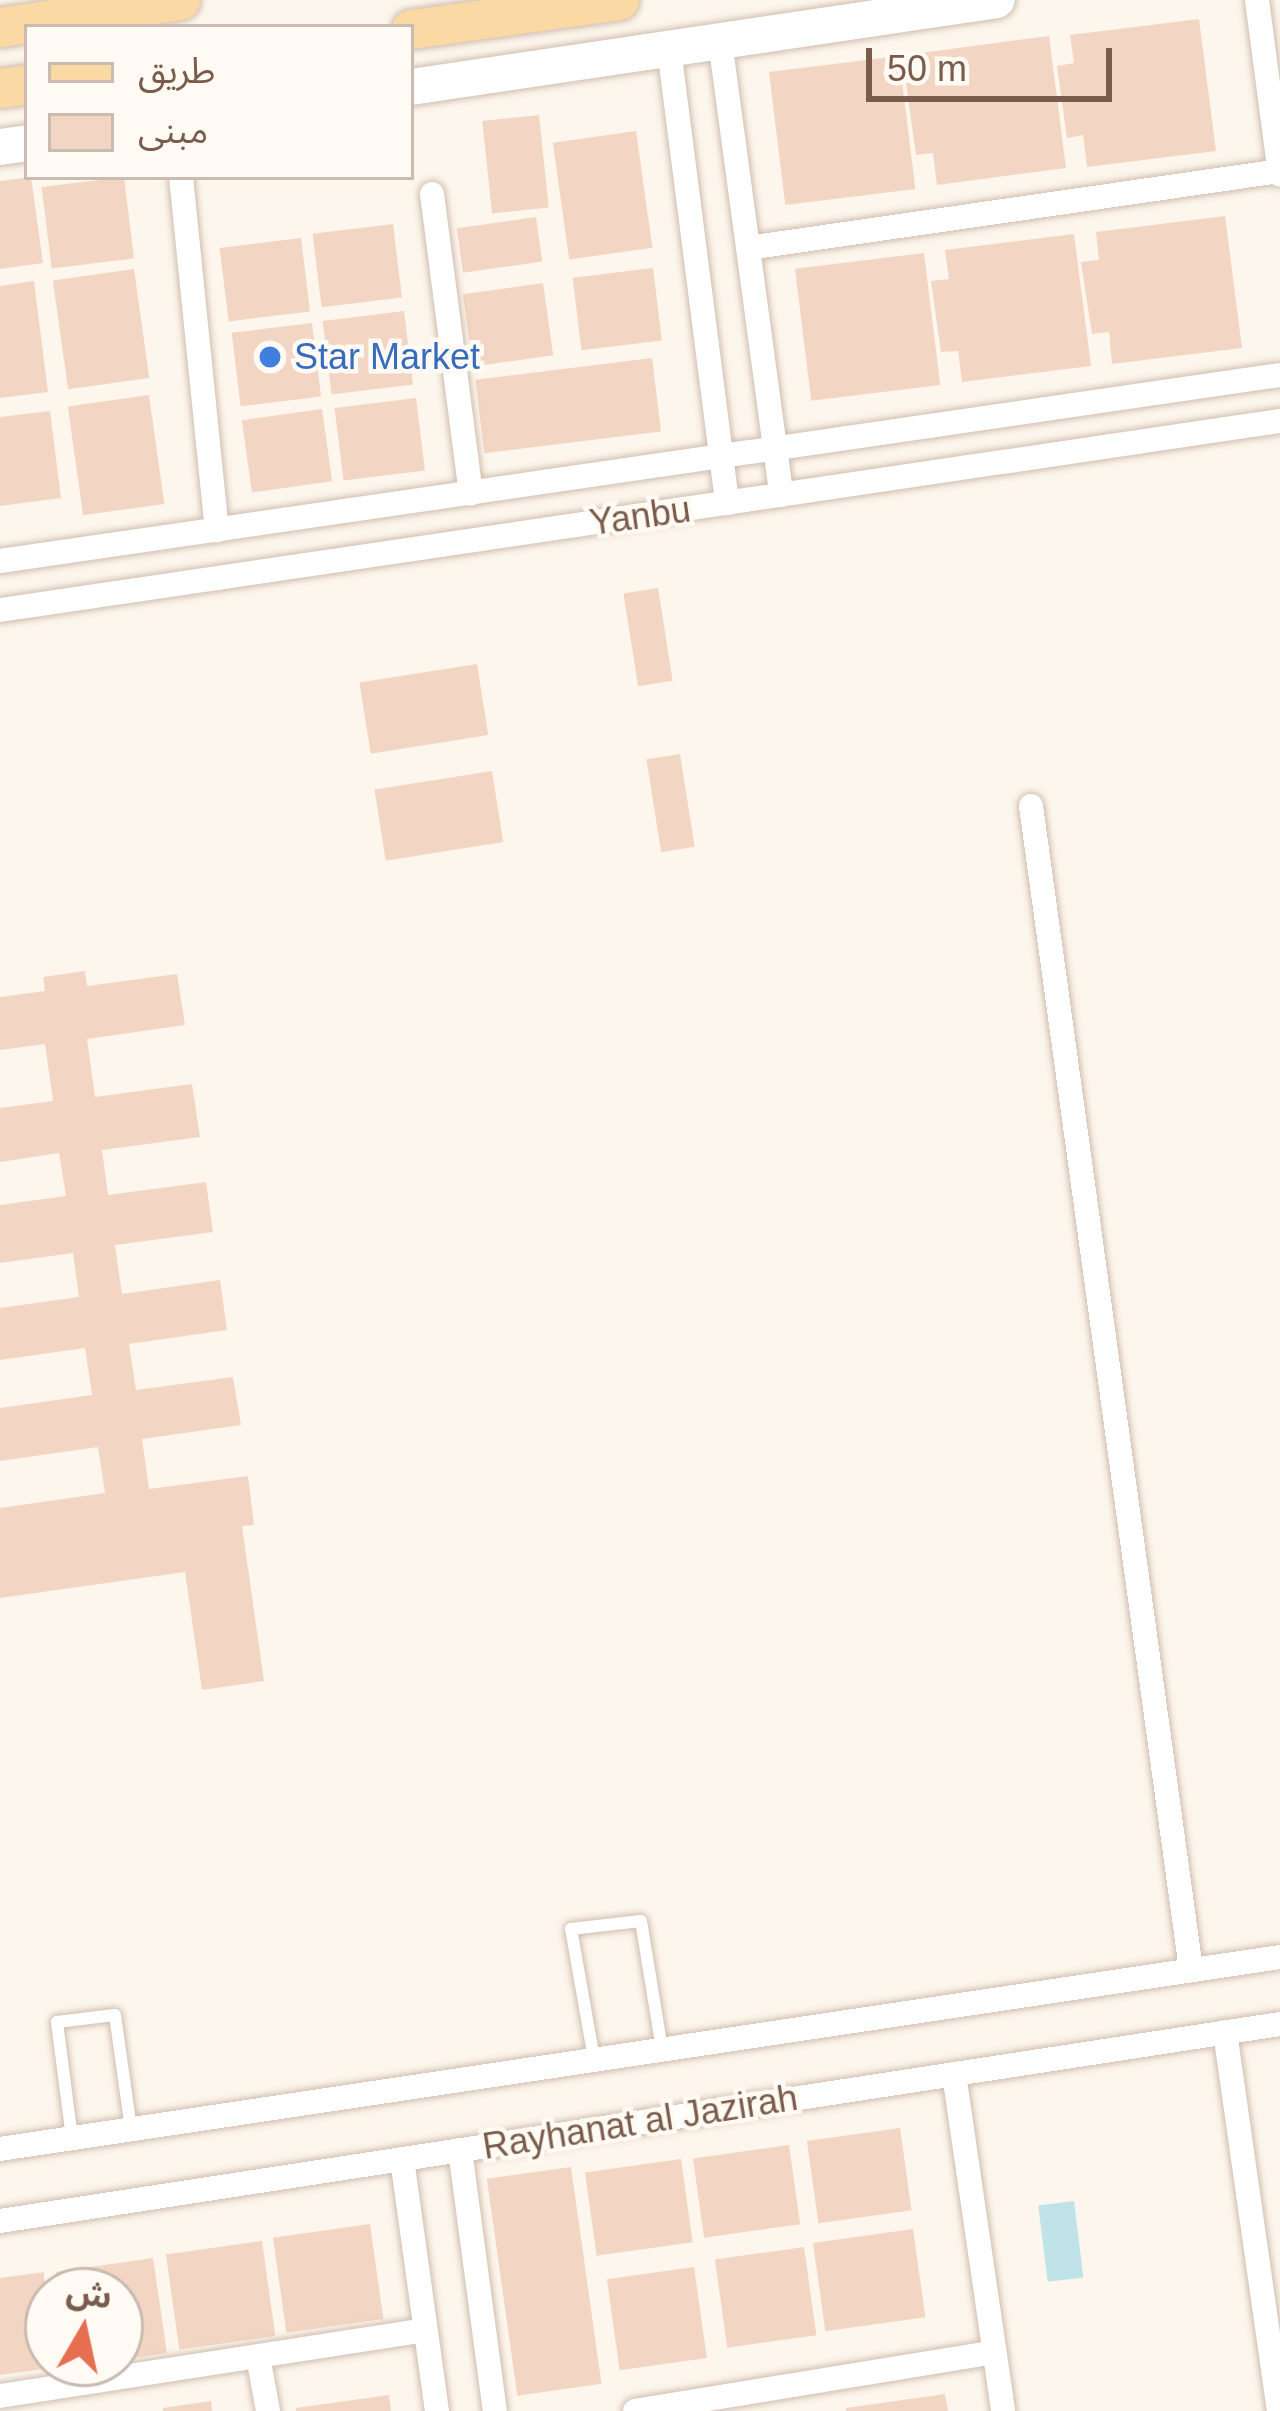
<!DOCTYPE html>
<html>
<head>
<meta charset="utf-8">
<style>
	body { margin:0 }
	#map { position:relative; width:1280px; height:2411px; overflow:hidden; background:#fdf6ec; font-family:Helvetica,"Noto Sans Arabic",sans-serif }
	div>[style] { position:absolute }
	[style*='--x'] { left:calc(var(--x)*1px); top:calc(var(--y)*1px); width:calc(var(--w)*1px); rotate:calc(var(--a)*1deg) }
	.water>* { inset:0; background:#bfe3e8; transform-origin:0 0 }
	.building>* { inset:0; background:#f3d5c3; transform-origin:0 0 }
	.roads { filter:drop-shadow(0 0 3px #d1beb0) drop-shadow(0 0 3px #d1beb0) }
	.service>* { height:12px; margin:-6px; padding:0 6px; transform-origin:6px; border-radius:6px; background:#fff }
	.minor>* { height:24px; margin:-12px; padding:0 12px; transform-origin:12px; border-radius:12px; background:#fff }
	.secondary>* { height:36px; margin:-18px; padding:0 18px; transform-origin:18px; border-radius:18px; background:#fff }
	.primary>* { height:39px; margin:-19.5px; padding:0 19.5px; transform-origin:19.5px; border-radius:19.5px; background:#fbd9a5 }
	.dots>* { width:33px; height:33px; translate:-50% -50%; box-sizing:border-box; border:6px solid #fffaf3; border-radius:50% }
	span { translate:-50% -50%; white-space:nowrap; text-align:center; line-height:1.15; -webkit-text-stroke:9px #fffaf3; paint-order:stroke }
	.shop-label { font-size:36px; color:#366cbe }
	.left { translate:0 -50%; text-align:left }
	.street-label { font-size:36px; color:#7a5c4d }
	.legend { position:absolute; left:24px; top:24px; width:390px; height:156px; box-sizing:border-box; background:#fffaf3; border:3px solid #cabbb1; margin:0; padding:15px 21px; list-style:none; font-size:36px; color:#7a5c4d }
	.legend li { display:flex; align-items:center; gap:24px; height:60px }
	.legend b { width:60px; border:3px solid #cabbb1 }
	.north { position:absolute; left:24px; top:2267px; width:120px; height:120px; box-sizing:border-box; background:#fffaf3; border:3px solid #cabbb1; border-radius:50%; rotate:9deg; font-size:33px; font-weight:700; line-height:48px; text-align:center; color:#7a5c4d }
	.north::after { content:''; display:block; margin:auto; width:42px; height:54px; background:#e76f51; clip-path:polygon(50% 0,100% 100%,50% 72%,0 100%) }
	.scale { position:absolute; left:866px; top:48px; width:246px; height:54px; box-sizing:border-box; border:6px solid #7a5c4d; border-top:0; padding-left:15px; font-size:36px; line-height:42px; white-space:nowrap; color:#7a5c4d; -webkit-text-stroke:9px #fffaf3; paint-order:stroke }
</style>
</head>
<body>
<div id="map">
	<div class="water">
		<i style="left:1074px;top:2201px;width:77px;height:36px;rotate:83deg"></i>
	</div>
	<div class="building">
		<i style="clip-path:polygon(1199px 19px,1216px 151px,1087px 167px,1083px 135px,1067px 138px,1057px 66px,1074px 63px,1070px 35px)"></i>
		<i style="clip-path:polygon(1049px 36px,1066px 168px,937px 185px,933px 153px,916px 155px,906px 83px,924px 81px,920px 53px)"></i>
		<i style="left:899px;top:56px;width:134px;height:131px;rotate:83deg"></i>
		<i style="left:539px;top:115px;width:93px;height:57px;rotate:84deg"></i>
		<i style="left:636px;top:131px;width:118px;height:84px;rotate:82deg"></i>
		<i style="clip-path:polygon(31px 177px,43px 263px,0 269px,0 181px)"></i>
		<i style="left:124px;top:177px;width:82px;height:83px;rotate:83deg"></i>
		<i style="clip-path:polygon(1225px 216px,1242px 348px,1112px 364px,1109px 332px,1092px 334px,1081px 262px,1099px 260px,1096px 232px)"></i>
		<i style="left:536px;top:217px;width:45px;height:80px;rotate:82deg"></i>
		<i style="left:393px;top:224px;width:74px;height:81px;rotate:83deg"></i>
		<i style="clip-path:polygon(1074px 234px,1091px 366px,962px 382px,958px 351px,941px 352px,931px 281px,949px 279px,945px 250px)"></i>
		<i style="left:301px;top:238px;width:74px;height:82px;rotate:83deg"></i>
		<i style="left:924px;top:253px;width:133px;height:130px;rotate:83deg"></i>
		<i style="left:653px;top:268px;width:73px;height:81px;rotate:83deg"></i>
		<i style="left:134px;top:269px;width:110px;height:82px;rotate:82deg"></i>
		<i style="clip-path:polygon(34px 281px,48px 392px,0 398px,0 286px)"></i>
		<i style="left:543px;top:283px;width:73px;height:81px;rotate:82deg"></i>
		<i style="left:404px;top:311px;width:74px;height:82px;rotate:83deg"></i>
		<i style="left:312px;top:323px;width:74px;height:81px;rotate:83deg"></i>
		<i style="left:652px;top:358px;width:74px;height:178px;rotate:83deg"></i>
		<i style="left:149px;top:395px;width:110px;height:82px;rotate:82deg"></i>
		<i style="left:416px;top:398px;width:73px;height:82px;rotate:83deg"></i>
		<i style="left:322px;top:409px;width:73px;height:81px;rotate:82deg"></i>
		<i style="clip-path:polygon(50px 411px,61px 498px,0 506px,0 417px)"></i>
		<i style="left:658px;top:588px;width:94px;height:35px;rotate:81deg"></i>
		<i style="left:477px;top:664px;width:72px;height:119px;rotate:81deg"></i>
		<i style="left:680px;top:754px;width:94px;height:34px;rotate:81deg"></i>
		<i style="left:492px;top:771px;width:72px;height:119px;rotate:81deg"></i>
		<i style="clip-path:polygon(85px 971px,87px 986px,177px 974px,185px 1025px,87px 1039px,95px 1097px,192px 1084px,200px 1137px,102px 1150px,108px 1195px,206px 1182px,213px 1232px,115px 1245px,122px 1294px,220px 1280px,227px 1330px,129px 1344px,136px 1390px,233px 1377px,241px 1425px,142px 1439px,149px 1489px,248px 1476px,254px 1525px,242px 1526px,264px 1681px,202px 1690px,185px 1572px,0 1598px,0 1508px,105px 1493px,98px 1447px,0 1461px,0 1408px,92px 1395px,85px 1348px,0 1360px,0 1308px,79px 1297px,73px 1253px,0 1263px,0 1205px,66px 1196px,59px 1153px,0 1162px,0 1108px,53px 1101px,45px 1044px,0 1050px,0 997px,45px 991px,43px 977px)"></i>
		<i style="left:900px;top:2128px;width:83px;height:94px;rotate:82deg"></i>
		<i style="left:789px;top:2145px;width:80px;height:97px;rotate:82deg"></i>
		<i style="left:681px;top:2159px;width:84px;height:97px;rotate:82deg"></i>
		<i style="left:571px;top:2167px;width:219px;height:85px;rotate:82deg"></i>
		<i style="left:370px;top:2224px;width:96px;height:98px;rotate:82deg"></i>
		<i style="left:913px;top:2229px;width:89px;height:101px;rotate:82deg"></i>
		<i style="left:262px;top:2241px;width:96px;height:97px;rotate:82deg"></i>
		<i style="left:804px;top:2247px;width:89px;height:90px;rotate:82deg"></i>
		<i style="clip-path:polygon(153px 2258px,167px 2353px,120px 2360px,120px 2291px,59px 2291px,56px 2272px)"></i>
		<i style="left:694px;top:2267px;width:92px;height:88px;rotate:82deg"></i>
		<i style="clip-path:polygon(44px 2272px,48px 2363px,58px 2367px,0 2375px,0 2278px)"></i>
		<i style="clip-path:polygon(945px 2394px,948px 2411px,846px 2411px,846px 2408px)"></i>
		<i style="clip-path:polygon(389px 2395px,391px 2411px,296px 2411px,296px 2408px)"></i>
		<i style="clip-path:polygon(211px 2401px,212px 2411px,163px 2411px,163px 2408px)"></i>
	</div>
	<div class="roads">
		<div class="service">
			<i style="--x:594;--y:2059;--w:132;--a:-100"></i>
			<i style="--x:571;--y:1929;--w:70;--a:-6.5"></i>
			<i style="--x:641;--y:1921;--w:130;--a:80.7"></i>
			<i style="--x:72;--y:2138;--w:117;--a:-97.4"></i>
			<i style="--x:57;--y:2022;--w:58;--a:-6.9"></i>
			<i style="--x:115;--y:2015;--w:115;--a:82"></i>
		</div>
		<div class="minor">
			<i style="--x:1257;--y:0;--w:176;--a:82.5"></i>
			<i style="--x:720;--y:41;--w:458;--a:82.3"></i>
			<i style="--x:669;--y:49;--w:458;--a:82.7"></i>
			<i style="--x:181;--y:177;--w:355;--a:84.2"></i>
			<i style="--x:432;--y:194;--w:302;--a:82.6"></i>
			<i style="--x:748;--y:248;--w:538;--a:-8.24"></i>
			<i style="--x:0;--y:561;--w:1293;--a:-8.27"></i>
			<i style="--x:0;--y:610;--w:1294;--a:-8.4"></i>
			<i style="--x:1031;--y:806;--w:1175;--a:82.17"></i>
			<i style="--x:1225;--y:2032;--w:383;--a:81.9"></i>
			<i style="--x:954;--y:2074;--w:341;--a:81.7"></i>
			<i style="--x:0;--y:2149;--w:1294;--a:-8.53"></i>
			<i style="--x:460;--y:2150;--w:263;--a:82.4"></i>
			<i style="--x:402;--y:2159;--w:254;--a:82.1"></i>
			<i style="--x:0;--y:2221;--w:1295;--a:-8.75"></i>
			<i style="--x:258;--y:2356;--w:56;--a:79.7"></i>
			<i style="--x:0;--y:2396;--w:430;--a:-8.8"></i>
			<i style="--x:635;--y:2411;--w:364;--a:-9.3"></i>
		</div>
		<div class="secondary">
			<i style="--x:411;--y:87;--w:592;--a:-8.44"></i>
			<i style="--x:0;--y:147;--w:27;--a:-8"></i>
		</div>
		<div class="primary">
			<i style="--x:0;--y:27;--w:182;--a:-8.5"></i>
			<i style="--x:411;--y:29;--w:210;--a:-7.9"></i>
			<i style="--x:0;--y:88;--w:27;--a:-8"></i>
		</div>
	</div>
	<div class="dots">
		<i style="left:270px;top:357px;background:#3f7fe0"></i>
	</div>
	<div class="shop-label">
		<span class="left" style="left:294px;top:357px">Star Market</span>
	</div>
	<div class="street-label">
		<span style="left:640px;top:516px;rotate:-8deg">Yanbu</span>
		<span style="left:640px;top:2122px;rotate:-9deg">Rayhanat al Jazirah</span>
	</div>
	<ul class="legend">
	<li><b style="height:15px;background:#fbd9a5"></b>طريق</li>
	<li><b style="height:33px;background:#f3d5c3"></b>مبنى</li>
	</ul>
	<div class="north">ش</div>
	<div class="scale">50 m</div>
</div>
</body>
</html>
